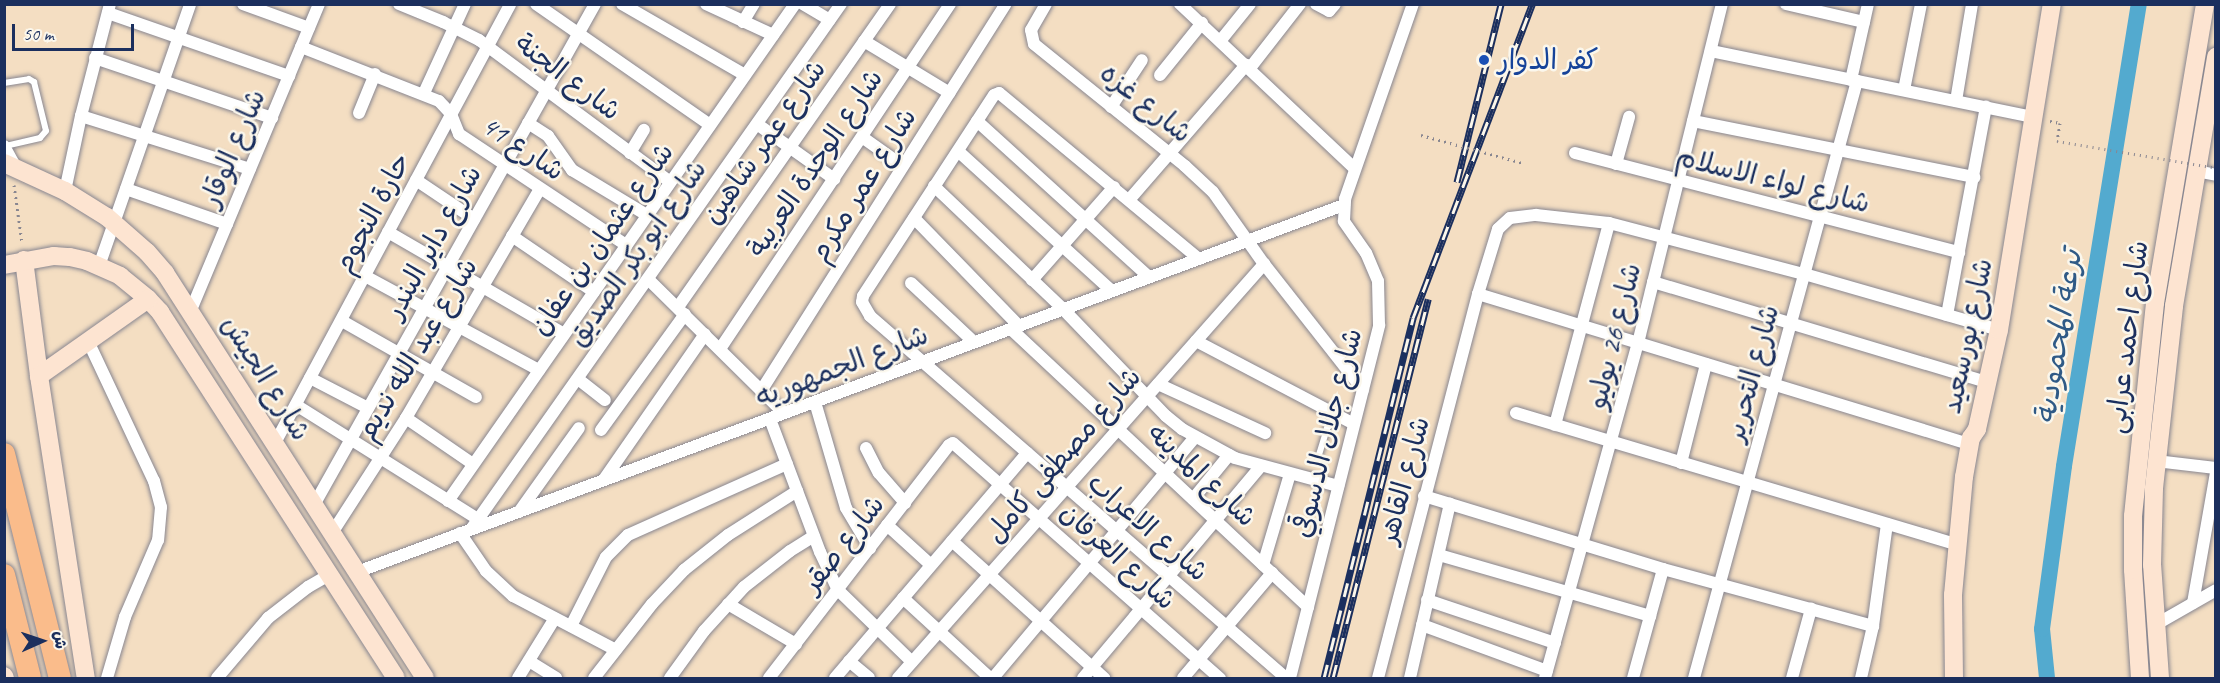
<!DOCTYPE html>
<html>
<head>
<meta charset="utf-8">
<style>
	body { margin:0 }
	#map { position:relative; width:2220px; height:683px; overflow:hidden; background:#f4dec2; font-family:Caveat,"Playpen Sans Arabic",sans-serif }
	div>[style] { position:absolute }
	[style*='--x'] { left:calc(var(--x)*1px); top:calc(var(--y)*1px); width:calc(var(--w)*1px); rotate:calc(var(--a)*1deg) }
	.canal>* { height:16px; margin:-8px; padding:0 8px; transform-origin:8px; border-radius:8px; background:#53aacf }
	.path>* { height:3px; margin-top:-1.5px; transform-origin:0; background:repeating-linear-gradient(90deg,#888690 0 1.5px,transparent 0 6px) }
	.roads { filter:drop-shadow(0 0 2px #888690) drop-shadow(0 0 2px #888690) }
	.lane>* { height:6px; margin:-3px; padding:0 3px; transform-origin:3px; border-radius:3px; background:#fff }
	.street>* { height:12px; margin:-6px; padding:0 6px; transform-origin:6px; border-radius:6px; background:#fff }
	.secondary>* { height:18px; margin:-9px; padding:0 9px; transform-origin:9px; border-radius:9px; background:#fde4d1 }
	.highway>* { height:22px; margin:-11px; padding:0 11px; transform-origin:11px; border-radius:11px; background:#fabc8b }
	.rail>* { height:7px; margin-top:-3.5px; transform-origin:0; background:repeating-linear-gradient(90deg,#fbf7ec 0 14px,#1b2f5e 0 28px); box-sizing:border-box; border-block:2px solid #1b2f5e }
	.path-bridge>* { height:3px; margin-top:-1.5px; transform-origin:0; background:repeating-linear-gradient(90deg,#888690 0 1.5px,transparent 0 6px) }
	.dots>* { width:16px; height:16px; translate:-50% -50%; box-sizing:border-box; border:3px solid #fbf7ec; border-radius:50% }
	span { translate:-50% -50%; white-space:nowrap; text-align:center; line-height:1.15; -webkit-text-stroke:5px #fbf7ec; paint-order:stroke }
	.transit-label { font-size:28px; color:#164399 }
	.left { translate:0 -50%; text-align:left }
	.street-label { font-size:28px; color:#1b2f5e }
	.water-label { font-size:30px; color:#2f5a86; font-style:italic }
	.frame { position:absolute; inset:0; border:6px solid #1b2f5e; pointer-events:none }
	.north { position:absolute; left:12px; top:611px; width:60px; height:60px; -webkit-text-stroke:4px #fbf7ec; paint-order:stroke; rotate:87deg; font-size:16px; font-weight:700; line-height:24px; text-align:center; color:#1b2f5e }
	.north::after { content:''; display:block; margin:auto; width:21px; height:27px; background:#1b2f5e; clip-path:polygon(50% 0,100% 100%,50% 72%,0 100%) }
	.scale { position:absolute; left:12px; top:24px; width:122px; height:27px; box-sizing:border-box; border:3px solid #1b2f5e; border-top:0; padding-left:8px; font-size:18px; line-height:21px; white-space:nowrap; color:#1b2f5e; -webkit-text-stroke:4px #fbf7ec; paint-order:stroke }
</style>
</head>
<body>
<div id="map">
	<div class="canal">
		<i style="--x:2047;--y:678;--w:49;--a:-95.8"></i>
		<i style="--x:2042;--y:629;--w:164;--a:-82.3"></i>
		<i style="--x:2064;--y:466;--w:468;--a:-80.8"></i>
	</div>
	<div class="path">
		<i style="--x:2050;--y:121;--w:10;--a:11"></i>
		<i style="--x:2060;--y:123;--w:18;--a:99"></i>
		<i style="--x:14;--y:185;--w:59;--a:82.1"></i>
	</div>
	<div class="roads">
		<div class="lane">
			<i style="--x:4;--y:83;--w:25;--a:-9"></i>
			<i style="--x:29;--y:79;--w:6;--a:31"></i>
			<i style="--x:34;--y:82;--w:50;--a:76.2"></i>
			<i style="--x:46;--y:131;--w:9;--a:131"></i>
			<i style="--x:40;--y:138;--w:36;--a:167"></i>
			<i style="--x:1318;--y:458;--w:31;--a:-73"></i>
			<i style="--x:1327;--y:428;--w:16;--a:-43"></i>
		</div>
		<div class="street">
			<i style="--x:243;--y:4;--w:70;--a:20"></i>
			<i style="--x:399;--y:4;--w:48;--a:22.2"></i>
			<i style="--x:443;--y:22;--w:40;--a:26.6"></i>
			<i style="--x:479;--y:40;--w:238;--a:36.6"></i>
			<i style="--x:536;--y:4;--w:212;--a:34.8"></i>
			<i style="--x:622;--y:4;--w:142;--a:30"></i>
			<i style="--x:706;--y:4;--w:74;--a:24.8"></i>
			<i style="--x:803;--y:4;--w:31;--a:31"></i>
			<i style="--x:1046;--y:4;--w:30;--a:120"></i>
			<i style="--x:1031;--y:30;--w:14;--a:78"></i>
			<i style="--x:1034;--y:44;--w:194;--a:38.9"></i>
			<i style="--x:1185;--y:166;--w:38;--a:43"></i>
			<i style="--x:1213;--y:192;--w:88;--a:54.7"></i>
			<i style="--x:1264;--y:264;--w:160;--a:51.8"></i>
			<i style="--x:1180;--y:4;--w:239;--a:43.3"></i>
			<i style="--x:1316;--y:4;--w:15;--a:28"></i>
			<i style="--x:1329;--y:11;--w:9;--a:-49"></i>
			<i style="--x:1786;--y:4;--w:80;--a:13"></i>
			<i style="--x:108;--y:13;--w:192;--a:19.2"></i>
			<i style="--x:743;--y:22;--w:21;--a:-59"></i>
			<i style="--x:1221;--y:40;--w:46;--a:-51.1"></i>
			<i style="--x:864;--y:41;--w:100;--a:31.2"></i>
			<i style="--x:301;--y:47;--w:148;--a:21.4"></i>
			<i style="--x:439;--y:101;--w:18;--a:47"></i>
			<i style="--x:451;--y:114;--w:22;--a:68"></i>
			<i style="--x:459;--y:134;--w:201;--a:33.6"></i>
			<i style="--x:1711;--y:51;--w:329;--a:11.6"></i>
			<i style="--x:95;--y:58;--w:187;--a:18.7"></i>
			<i style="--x:1250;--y:68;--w:81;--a:-52"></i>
			<i style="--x:1160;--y:75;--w:67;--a:-51.1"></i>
			<i style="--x:1851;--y:80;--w:78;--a:-77.4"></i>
			<i style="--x:1904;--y:90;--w:88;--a:-78.8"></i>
			<i style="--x:424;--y:93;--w:98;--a:-65.3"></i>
			<i style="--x:1956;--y:101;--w:98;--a:-80.6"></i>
			<i style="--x:1111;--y:107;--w:56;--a:-56.6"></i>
			<i style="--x:359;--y:113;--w:42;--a:-67.7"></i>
			<i style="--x:81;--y:116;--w:177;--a:17.4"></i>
			<i style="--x:977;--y:121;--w:232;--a:42.2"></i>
			<i style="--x:1693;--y:121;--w:287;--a:11.3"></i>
			<i style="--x:528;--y:123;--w:24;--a:33"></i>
			<i style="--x:548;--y:136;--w:42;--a:54.8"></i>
			<i style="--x:572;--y:170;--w:87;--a:31"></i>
			<i style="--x:757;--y:124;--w:95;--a:35.5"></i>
			<i style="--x:862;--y:137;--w:50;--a:35.3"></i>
			<i style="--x:4;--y:146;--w:25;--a:61"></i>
			<i style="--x:958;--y:151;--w:208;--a:42.3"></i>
			<i style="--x:630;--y:153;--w:27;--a:-59"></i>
			<i style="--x:1575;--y:153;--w:397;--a:14.5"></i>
			<i style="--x:1616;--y:164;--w:49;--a:-74.5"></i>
			<i style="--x:2196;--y:171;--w:20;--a:11"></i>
			<i style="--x:416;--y:180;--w:70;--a:33.9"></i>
			<i style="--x:934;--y:186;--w:178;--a:43.6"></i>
			<i style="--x:1063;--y:309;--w:149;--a:46.1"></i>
			<i style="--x:1166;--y:416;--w:21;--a:39"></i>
			<i style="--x:1182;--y:429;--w:60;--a:28.7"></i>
			<i style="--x:1235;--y:458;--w:107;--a:15.2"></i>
			<i style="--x:126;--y:189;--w:107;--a:19.1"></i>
			<i style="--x:65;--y:191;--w:77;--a:-78"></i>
			<i style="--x:81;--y:116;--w:116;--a:-75.5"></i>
			<i style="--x:1129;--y:200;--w:179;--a:-49.1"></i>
			<i style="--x:914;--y:218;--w:151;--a:45.8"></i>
			<i style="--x:388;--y:232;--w:203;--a:30.1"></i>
			<i style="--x:512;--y:236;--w:99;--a:34.3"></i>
			<i style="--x:1199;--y:259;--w:260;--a:-140.3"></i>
			<i style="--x:999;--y:93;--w:5;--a:158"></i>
			<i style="--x:994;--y:95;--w:240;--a:123.1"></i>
			<i style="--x:863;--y:296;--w:6;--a:99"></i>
			<i style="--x:862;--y:302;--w:16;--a:60"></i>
			<i style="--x:870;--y:316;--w:551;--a:41.03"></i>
			<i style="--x:99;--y:266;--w:277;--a:-70.8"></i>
			<i style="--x:365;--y:276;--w:198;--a:28.4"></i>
			<i style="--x:648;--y:279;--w:191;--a:44.6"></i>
			<i style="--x:1032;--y:280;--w:124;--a:-48.6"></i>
			<i style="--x:1653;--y:282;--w:349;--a:16.7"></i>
			<i style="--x:911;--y:283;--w:86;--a:43.1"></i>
			<i style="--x:1478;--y:294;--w:513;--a:16.99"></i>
			<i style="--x:678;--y:307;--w:370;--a:-55"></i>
			<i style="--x:191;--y:310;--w:332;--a:-67.3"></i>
			<i style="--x:1947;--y:315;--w:212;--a:-79.4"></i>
			<i style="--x:342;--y:321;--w:154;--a:29.6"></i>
			<i style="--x:1011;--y:329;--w:407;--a:43.1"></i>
			<i style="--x:88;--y:341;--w:155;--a:64.8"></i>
			<i style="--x:154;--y:481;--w:27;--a:75"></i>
			<i style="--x:161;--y:507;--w:33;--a:95"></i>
			<i style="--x:158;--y:540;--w:84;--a:113.2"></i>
			<i style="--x:125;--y:617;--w:64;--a:106.4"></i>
			<i style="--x:1196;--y:341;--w:178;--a:27.7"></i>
			<i style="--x:720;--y:349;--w:415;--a:-56.3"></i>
			<i style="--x:310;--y:378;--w:65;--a:27.3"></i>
			<i style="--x:578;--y:379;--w:34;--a:38"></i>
			<i style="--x:1158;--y:384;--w:118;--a:24.6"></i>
			<i style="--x:761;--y:391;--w:458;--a:-57.7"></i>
			<i style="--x:815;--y:402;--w:110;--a:73.7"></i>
			<i style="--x:846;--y:508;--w:47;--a:59"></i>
			<i style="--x:296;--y:405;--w:215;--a:32.1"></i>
			<i style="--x:1516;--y:413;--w:459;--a:16.6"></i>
			<i style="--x:406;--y:418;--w:81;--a:34.5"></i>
			<i style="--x:770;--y:419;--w:142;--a:69.4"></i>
			<i style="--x:820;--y:552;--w:42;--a:64.7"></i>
			<i style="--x:838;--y:590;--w:103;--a:44.2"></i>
			<i style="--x:1555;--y:425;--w:209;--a:-75"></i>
			<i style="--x:601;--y:430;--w:143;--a:-54.1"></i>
			<i style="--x:275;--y:443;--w:498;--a:-61.8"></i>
			<i style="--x:866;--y:448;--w:28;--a:63"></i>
			<i style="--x:879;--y:473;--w:40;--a:49"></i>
			<i style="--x:2156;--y:461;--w:60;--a:6.7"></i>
			<i style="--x:1681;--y:463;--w:102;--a:-75.8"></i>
			<i style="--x:605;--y:478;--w:175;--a:-55.2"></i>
			<i style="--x:1424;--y:496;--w:250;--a:17"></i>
			<i style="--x:1663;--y:569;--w:218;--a:15.2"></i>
			<i style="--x:1193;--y:499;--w:57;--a:-50.7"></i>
			<i style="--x:448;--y:501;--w:606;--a:-55.08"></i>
			<i style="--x:314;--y:505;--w:574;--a:-60.71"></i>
			<i style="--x:519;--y:512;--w:103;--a:-54.5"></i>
			<i style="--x:887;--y:525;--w:59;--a:42.3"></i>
			<i style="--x:472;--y:528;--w:641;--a:-54.85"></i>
			<i style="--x:332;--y:533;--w:137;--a:-57.2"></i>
			<i style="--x:406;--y:418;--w:265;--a:-59.7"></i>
			<i style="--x:460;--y:533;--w:46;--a:55.6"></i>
			<i style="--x:486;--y:571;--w:37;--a:43"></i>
			<i style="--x:513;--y:596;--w:116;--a:27.7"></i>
			<i style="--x:952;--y:541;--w:205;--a:42"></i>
			<i style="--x:1439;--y:555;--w:220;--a:16.1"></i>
			<i style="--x:1263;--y:565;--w:95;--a:-73.5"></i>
			<i style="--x:357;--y:572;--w:1053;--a:-20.4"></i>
			<i style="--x:903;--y:598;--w:118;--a:42.6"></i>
			<i style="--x:1427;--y:600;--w:135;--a:18.6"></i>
			<i style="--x:2193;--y:603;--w:133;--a:-80"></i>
			<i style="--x:728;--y:604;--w:79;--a:30.5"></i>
			<i style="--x:1422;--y:625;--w:133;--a:20.2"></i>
			<i style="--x:2155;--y:625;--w:70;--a:-29.8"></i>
			<i style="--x:571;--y:626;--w:77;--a:-63.1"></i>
			<i style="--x:606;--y:557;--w:31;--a:-45"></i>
			<i style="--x:628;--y:535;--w:174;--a:-24.1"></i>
			<i style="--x:529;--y:661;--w:32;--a:32"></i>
			<i style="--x:849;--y:661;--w:26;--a:40"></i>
			<i style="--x:217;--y:678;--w:79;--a:-49.6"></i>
			<i style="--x:268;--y:618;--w:51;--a:-37.8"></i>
			<i style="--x:308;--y:587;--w:24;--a:-30"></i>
			<i style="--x:518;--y:678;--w:70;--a:-58.3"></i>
			<i style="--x:594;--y:678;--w:94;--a:-51.9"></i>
			<i style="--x:652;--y:604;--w:47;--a:-46.7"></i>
			<i style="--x:684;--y:570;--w:56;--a:-38.5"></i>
			<i style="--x:728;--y:535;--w:82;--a:-32.5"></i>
			<i style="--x:670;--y:678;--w:58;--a:-54.1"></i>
			<i style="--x:704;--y:631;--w:59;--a:-47.7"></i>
			<i style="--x:744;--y:587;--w:58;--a:-38"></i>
			<i style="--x:790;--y:551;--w:28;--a:-32"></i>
			<i style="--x:769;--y:678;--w:294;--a:-52.3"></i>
			<i style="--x:949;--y:445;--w:4;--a:-27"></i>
			<i style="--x:953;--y:443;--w:356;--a:41.4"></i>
			<i style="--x:835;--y:678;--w:296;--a:-49.5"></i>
			<i style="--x:898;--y:678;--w:553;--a:-48.52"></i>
			<i style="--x:993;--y:678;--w:314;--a:-50"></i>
			<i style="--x:1083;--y:678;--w:277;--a:-50"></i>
			<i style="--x:1183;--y:678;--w:138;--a:-49.7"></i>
			<i style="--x:1290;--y:678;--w:364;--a:-75.8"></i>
			<i style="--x:1379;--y:325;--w:44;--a:-91.3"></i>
			<i style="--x:1378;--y:281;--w:30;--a:-113"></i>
			<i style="--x:1366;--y:253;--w:39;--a:-125"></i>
			<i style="--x:1344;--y:221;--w:22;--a:-87"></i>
			<i style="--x:1345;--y:199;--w:207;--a:-70.8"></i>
			<i style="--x:1378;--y:678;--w:397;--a:-75.4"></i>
			<i style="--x:1478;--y:294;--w:68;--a:-72.9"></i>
			<i style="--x:1498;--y:229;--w:16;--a:-43"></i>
			<i style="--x:1510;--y:218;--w:26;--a:-7"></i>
			<i style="--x:1536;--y:215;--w:73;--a:6.3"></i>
			<i style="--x:1609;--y:223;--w:202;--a:14.7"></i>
			<i style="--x:1804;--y:274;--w:203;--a:16"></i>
			<i style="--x:1410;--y:678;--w:179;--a:-77.1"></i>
			<i style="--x:1545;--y:678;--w:348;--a:-74.5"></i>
			<i style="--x:1638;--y:343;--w:349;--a:-76.1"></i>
			<i style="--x:1633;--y:678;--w:113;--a:-74.6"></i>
			<i style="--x:1694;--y:678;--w:619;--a:-74.73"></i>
			<i style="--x:1792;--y:678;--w:72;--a:-74.6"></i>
			<i style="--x:1861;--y:678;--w:53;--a:-77"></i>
			<i style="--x:1873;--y:626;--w:103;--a:-82.2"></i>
		</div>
		<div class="secondary">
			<i style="--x:4;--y:163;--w:67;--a:24.7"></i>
			<i style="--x:65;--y:191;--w:49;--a:31.8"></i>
			<i style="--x:107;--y:217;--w:53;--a:41.2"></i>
			<i style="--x:147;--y:252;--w:28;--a:49"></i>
			<i style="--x:165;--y:273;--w:481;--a:57.3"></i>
			<i style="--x:24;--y:260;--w:117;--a:82.6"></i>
			<i style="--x:39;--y:376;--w:306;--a:81.2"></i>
			<i style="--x:4;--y:265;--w:51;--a:-10.2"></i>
			<i style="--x:54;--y:256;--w:16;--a:4"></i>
			<i style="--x:70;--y:257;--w:17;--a:13"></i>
			<i style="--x:87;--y:261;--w:36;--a:24"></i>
			<i style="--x:120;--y:276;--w:36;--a:39"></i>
			<i style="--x:148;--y:299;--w:18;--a:47"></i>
			<i style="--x:160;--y:312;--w:435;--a:57.2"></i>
			<i style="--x:39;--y:376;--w:133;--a:-35.2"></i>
			<i style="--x:4;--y:676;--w:2;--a:63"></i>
			<i style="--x:1954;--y:678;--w:83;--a:-90.7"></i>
			<i style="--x:1953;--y:595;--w:119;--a:-84.7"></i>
			<i style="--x:1964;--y:477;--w:40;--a:-80"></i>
			<i style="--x:1971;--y:438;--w:11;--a:-56"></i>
			<i style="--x:1977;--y:429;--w:101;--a:-77.5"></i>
			<i style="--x:1999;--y:330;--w:330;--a:-80.8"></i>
			<i style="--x:2140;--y:678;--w:108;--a:-93.7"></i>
			<i style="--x:2133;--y:570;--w:54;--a:-90"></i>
			<i style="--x:2133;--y:516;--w:214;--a:-84.1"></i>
			<i style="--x:2155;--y:303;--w:303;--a:-80.5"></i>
			<i style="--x:2160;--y:678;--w:113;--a:-94"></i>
			<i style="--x:2152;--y:565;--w:77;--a:-88.5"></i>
			<i style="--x:2154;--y:488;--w:183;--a:-83.7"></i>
			<i style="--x:2174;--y:306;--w:253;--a:-80.4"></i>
		</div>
		<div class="highway">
			<i style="--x:4;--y:454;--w:231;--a:76"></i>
			<i style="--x:4;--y:575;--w:106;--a:75.8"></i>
		</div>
	</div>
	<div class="rail">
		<i style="--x:1457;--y:182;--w:183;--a:-76.1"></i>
		<i style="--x:1324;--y:678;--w:371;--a:-76.1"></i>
		<i style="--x:1413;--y:318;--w:336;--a:-69.2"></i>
		<i style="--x:1333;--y:678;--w:391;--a:-75.9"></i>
	</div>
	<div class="path-bridge">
		<i style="--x:1421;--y:135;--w:106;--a:15.4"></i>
		<i style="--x:2057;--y:141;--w:161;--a:9.6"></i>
	</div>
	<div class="dots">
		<i style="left:1484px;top:60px;background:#1a4fb4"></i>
	</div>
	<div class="transit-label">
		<span class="left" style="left:1498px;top:60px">كفر الدوار</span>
	</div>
	<div class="street-label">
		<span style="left:568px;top:77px;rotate:37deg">شارع الجنة</span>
		<span style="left:1146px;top:103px;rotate:39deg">شارع غزه</span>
		<span style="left:764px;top:142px;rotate:-55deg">شارع عمر شاهين</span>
		<span style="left:233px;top:148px;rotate:-67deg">شارع الوقار</span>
		<span style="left:523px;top:148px;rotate:34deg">شارع 41</span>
		<span style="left:815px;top:163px;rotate:-56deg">شارع الوحدة العربية</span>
		<span style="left:1773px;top:180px;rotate:14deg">شارع لواء الاسلام</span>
		<span style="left:863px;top:185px;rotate:-58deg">شارع عمر مكرم</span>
		<span style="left:372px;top:213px;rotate:-62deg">حارة النجوم</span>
		<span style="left:602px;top:239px;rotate:-55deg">شارع عثمان بن عفان</span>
		<span style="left:433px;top:242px;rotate:-61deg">شارع داير البندر</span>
		<span style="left:637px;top:253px;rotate:-55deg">شارع ابو بكر الصديق</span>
		<span style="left:1614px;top:336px;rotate:-76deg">شارع 26 يوليو</span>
		<span style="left:1967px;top:336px;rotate:-78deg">شارع بورسعيد</span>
		<span style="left:2127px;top:337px;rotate:-83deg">شارع احمد عرابى</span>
		<span style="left:417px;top:349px;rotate:-59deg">شارع عبد الله نديم</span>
		<span style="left:842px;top:366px;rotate:-21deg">شارع الجمهوريه</span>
		<span style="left:1752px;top:373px;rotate:-75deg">شارع التحرير</span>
		<span style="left:266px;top:378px;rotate:58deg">شارع الجيش</span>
		<span style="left:1327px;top:433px;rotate:-76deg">شارع جلال الدسوقي</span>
		<span style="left:1063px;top:455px;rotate:-49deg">شارع مصطفى كامل</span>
		<span style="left:1202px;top:475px;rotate:43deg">شارع المدينه</span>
		<span style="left:1404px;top:480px;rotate:-75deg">شارع القاهر</span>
		<span style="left:1148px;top:527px;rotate:41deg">شارع الاعراب</span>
		<span style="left:843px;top:544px;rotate:-52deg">شارع صقر</span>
		<span style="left:1118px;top:556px;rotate:42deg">شارع العرفان</span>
	</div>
	<div class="water-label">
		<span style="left:2058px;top:337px;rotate:-81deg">ترعة المحمودية</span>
	</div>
	<div class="frame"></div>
	<div class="north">ش</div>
	<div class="scale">50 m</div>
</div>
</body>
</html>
